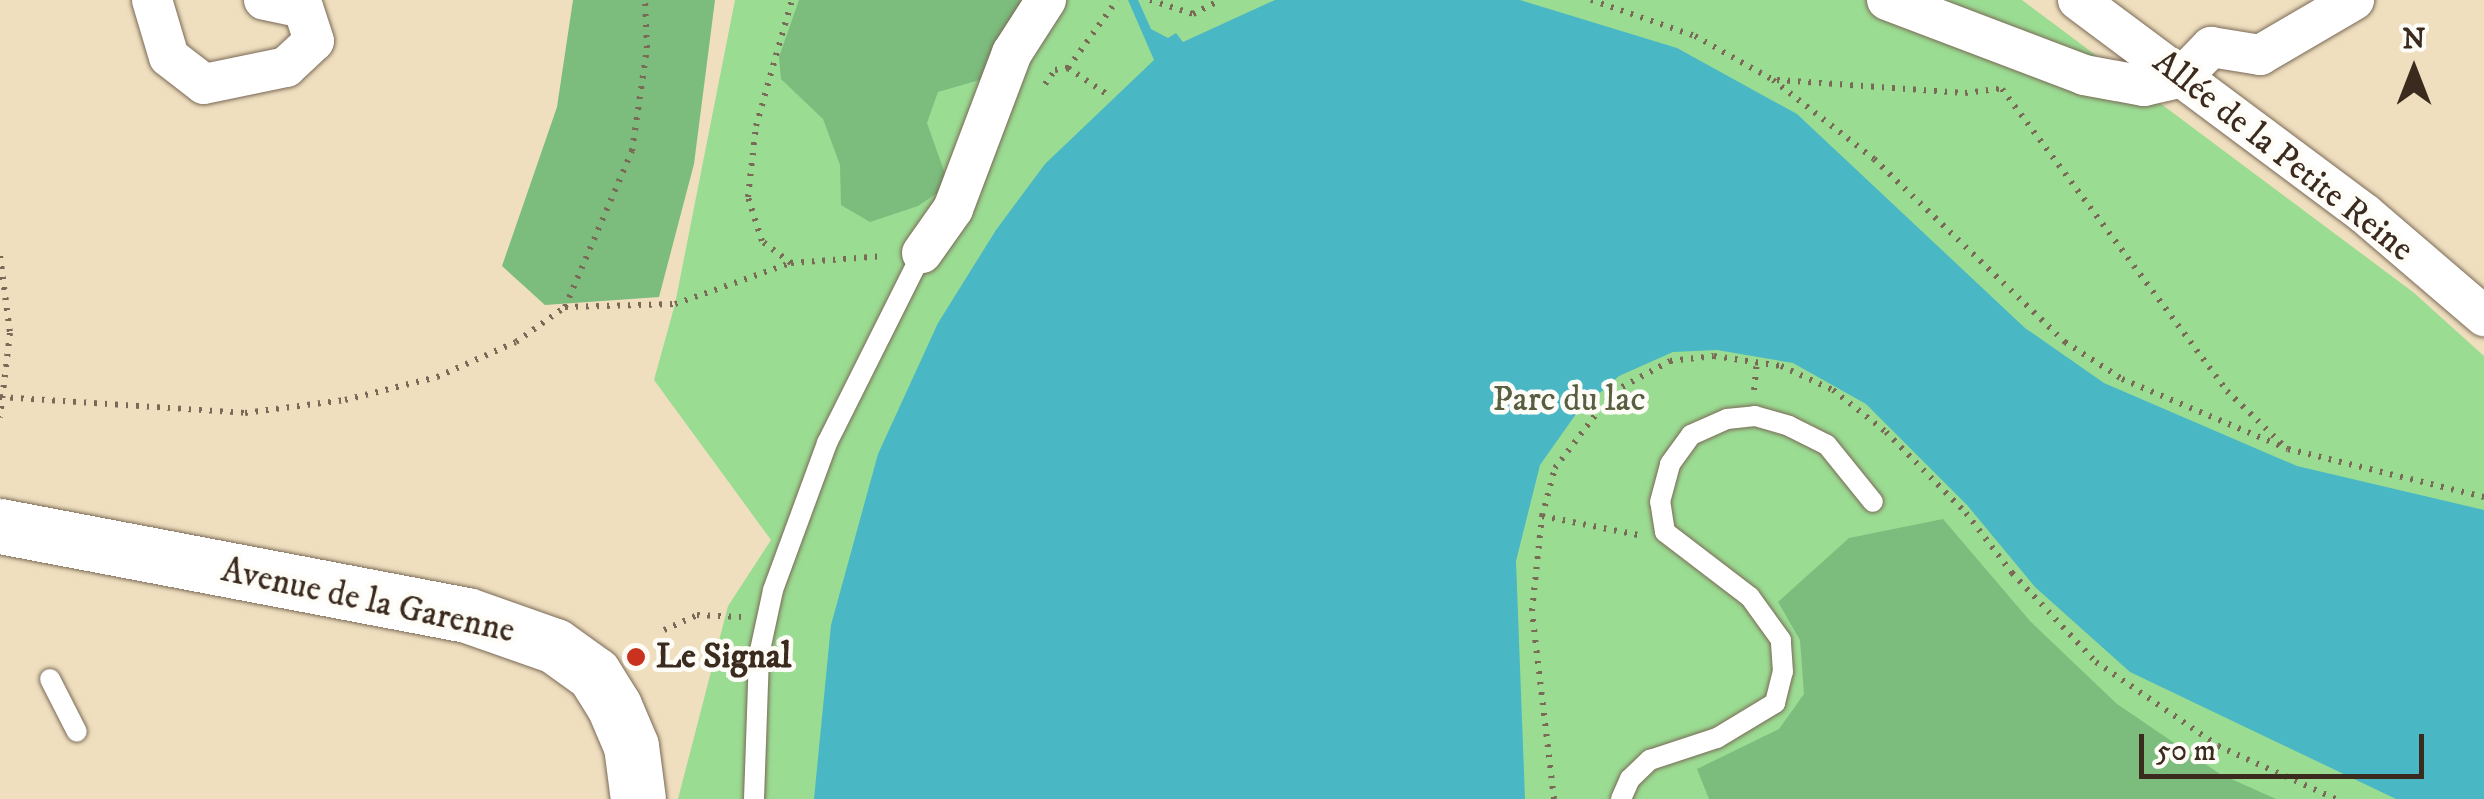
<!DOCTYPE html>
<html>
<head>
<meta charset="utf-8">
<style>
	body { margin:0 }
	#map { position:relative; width:2484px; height:799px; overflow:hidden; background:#efdfbf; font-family:"IM FELL DW Pica",serif }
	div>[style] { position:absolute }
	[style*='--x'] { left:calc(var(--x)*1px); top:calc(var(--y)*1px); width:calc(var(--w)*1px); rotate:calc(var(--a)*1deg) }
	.green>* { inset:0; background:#9bdc93 }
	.forest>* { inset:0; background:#7cbc7d }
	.water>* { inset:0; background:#4ab7c5 }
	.path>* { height:6px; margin-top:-3px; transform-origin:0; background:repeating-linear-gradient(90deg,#7a6956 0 2.5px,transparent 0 10.5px) }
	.roads { filter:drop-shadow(0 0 2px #7a6956) drop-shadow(0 0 2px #7a6956) }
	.lane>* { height:20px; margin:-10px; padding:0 10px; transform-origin:10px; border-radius:10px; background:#fff }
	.street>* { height:40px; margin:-20px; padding:0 20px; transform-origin:20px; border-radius:20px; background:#fff }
	.secondary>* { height:55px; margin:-27.5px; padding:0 27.5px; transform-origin:27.5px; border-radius:27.5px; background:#fff }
	.dots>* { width:28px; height:28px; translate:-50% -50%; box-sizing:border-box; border:5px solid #fdfcf7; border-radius:50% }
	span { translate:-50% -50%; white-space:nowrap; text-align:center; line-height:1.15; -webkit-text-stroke:9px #fdfcf7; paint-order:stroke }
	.street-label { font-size:35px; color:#3b2a1e }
	.park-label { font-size:35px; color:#585f41 }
	.poi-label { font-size:35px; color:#3b2a1e; font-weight:700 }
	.left { translate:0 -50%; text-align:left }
	.north { position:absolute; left:2364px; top:20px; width:100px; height:100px; -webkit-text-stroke:8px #fdfcf7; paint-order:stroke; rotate:0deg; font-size:28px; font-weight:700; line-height:40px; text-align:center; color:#3b2a1e }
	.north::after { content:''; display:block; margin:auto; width:35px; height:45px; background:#3b2a1e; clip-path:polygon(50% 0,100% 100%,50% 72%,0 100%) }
	.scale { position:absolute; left:2139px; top:734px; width:285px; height:45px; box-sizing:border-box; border:5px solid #3b2a1e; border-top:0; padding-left:12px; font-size:30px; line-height:35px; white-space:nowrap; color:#3b2a1e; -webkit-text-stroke:8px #fdfcf7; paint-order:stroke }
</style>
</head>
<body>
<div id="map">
	<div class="green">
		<i style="clip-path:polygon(735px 0,2022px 0,2413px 292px,2484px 356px,2484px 799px,678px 799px,728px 606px,771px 540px,654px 380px,675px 304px)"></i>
	</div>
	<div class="forest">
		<i style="clip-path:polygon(573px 0,715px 0,694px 164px,659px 297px,545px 305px,502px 266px,557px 107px)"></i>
		<i style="clip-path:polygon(799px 0,1030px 0,983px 79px,938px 92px,927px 123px,949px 185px,918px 206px,870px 222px,841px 205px,840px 165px,823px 119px,781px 79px,779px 57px)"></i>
		<i style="clip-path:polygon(1943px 519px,2030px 621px,2117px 704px,2220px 774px,2276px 799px,1709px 799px,1697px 769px,1779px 729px,1804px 694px,1800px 640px,1778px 602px,1849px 538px)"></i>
	</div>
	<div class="water">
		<i style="clip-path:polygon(1128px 0,1138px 0,1151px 29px,1168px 38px,1176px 33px,1183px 42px,1275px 0,1520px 0,1677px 48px,1797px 114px,2025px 328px,2104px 383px,2297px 466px,2484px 510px,2484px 799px,2396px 799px,2130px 672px,2035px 587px,1967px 505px,1866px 404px,1793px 363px,1717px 350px,1673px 352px,1619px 376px,1576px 414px,1540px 465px,1516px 561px,1525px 799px,814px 799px,831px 625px,878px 454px,938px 323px,996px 230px,1045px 164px,1154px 60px)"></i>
	</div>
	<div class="path">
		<i style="--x:1150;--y:0;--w:45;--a:18"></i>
		<i style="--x:1193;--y:14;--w:31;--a:-27"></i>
		<i style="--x:1591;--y:0;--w:110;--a:19.1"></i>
		<i style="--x:1695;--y:36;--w:90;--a:29.4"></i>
		<i style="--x:1773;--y:80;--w:128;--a:38"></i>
		<i style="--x:1874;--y:159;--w:265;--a:43.8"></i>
		<i style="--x:2065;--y:342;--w:68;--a:33"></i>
		<i style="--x:2122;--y:379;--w:180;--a:22.9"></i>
		<i style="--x:2288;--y:449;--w:202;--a:13.8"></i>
		<i style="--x:1068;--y:68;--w:84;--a:-54.2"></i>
		<i style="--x:1777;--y:80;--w:188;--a:4"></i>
		<i style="--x:1965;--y:93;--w:38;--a:-7"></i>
		<i style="--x:1045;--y:84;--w:17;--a:-54"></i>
		<i style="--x:1055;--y:70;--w:13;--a:-9"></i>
		<i style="--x:1068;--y:68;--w:48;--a:34"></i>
		<i style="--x:2002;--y:89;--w:377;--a:53.3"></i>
		<i style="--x:2227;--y:391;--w:78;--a:44"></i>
		<i style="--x:0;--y:256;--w:78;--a:82.6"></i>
		<i style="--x:10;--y:333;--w:85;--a:96.8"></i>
		<i style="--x:791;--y:263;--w:36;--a:-143"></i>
		<i style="--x:762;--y:241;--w:46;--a:-107.7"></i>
		<i style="--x:748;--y:197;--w:71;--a:-83.6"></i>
		<i style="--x:756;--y:126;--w:131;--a:-74.1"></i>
		<i style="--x:565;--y:307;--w:110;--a:-1.6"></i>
		<i style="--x:675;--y:304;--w:123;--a:-19.5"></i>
		<i style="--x:791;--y:263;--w:94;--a:-4.3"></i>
		<i style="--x:1754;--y:390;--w:29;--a:-84"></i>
		<i style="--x:0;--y:397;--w:246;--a:3.7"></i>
		<i style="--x:245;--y:413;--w:101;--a:-7.4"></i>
		<i style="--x:345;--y:400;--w:95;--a:-14"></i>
		<i style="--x:437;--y:377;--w:86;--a:-23.9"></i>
		<i style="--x:516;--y:342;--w:60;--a:-35.5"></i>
		<i style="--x:565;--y:307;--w:170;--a:-66.8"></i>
		<i style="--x:632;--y:151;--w:104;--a:-81.7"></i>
		<i style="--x:647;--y:48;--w:48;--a:-92.4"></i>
		<i style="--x:1542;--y:516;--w:98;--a:11.2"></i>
		<i style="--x:664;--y:630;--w:36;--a:-24"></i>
		<i style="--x:697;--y:615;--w:44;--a:2.6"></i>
		<i style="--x:1554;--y:799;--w:189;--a:-96.7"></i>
		<i style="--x:1532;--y:611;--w:96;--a:-84"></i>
		<i style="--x:1542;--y:516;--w:50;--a:-74.8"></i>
		<i style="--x:1555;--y:468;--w:96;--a:-52.7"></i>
		<i style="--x:1613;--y:392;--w:65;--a:-28.5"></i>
		<i style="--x:1670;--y:361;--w:44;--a:-6.5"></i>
		<i style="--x:1714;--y:356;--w:68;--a:8.5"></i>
		<i style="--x:1781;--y:366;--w:57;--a:24.8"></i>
		<i style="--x:1833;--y:390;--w:68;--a:38.4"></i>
		<i style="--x:1886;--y:432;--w:114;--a:45.4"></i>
		<i style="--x:1966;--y:513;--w:76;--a:52.5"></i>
		<i style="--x:2012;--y:573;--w:122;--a:46.7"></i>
		<i style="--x:2096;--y:662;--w:148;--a:34.5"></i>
		<i style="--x:2218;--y:746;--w:129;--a:24.2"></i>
	</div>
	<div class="roads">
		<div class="lane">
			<i style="--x:50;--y:679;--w:59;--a:63"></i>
			<i style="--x:754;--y:799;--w:144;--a:-88"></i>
			<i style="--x:759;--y:655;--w:66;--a:-77.8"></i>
			<i style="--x:773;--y:590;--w:157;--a:-69.8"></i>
			<i style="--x:827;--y:443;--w:212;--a:-63.4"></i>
			<i style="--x:1621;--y:799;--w:22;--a:-66"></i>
			<i style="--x:1630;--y:779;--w:28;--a:-44"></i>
			<i style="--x:1650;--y:760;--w:71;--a:-18.2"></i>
			<i style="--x:1717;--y:738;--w:68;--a:-31.1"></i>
			<i style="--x:1775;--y:703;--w:32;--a:-76"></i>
			<i style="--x:1783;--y:672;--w:32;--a:-94"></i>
			<i style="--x:1781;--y:640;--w:53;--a:-125.8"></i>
			<i style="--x:1750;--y:597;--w:107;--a:-142.6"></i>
			<i style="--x:1665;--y:532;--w:30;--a:-99"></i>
			<i style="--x:1660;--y:502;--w:39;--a:-75"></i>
			<i style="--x:1670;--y:464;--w:36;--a:-54"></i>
			<i style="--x:1691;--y:435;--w:39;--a:-24"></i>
			<i style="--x:1727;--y:419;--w:28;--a:-6"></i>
			<i style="--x:1755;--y:416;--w:35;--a:16"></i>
			<i style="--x:1789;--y:426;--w:42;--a:26.6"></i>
			<i style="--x:1827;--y:445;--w:73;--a:51.1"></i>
		</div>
		<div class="street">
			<i style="--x:152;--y:0;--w:59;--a:73.4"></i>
			<i style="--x:169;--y:57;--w:44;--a:37.6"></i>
			<i style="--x:204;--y:84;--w:84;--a:-11.7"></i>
			<i style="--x:286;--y:67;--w:38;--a:-43"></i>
			<i style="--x:314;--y:41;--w:35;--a:-108"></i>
			<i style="--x:303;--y:8;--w:40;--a:-168"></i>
			<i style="--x:1887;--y:0;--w:211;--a:20.8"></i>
			<i style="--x:2084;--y:75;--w:61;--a:10.4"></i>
			<i style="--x:2144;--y:86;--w:39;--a:-13"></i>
			<i style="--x:2182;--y:77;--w:42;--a:-46"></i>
			<i style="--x:2211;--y:47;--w:50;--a:9.3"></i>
			<i style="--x:2260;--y:55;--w:109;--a:-30.3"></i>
			<i style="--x:2078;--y:0;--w:358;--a:36.7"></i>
			<i style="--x:2365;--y:214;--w:157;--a:40.6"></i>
			<i style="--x:922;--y:253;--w:54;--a:-54.8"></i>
			<i style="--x:953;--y:209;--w:167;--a:-69.3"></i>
			<i style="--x:1012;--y:53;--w:63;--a:-57.3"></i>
		</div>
		<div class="secondary">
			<i style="--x:0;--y:526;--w:475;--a:10.8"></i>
			<i style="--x:467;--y:615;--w:93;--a:19.4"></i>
			<i style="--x:555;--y:646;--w:48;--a:35.7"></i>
			<i style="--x:594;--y:674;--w:38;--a:58"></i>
			<i style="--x:614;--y:706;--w:43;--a:67"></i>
			<i style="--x:631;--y:746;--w:53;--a:82.5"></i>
		</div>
	</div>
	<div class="dots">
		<i style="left:636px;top:657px;background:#c8321e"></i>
	</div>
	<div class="street-label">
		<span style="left:2283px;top:156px;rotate:38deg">Allée de la Petite Reine</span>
		<span style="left:368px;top:601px;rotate:12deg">Avenue de la Garenne</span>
	</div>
	<div class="park-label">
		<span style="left:1569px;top:400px">Parc du lac</span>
	</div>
	<div class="poi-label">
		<span class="left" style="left:656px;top:657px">Le Signal</span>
	</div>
	<div class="north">N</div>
	<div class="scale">50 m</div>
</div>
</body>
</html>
